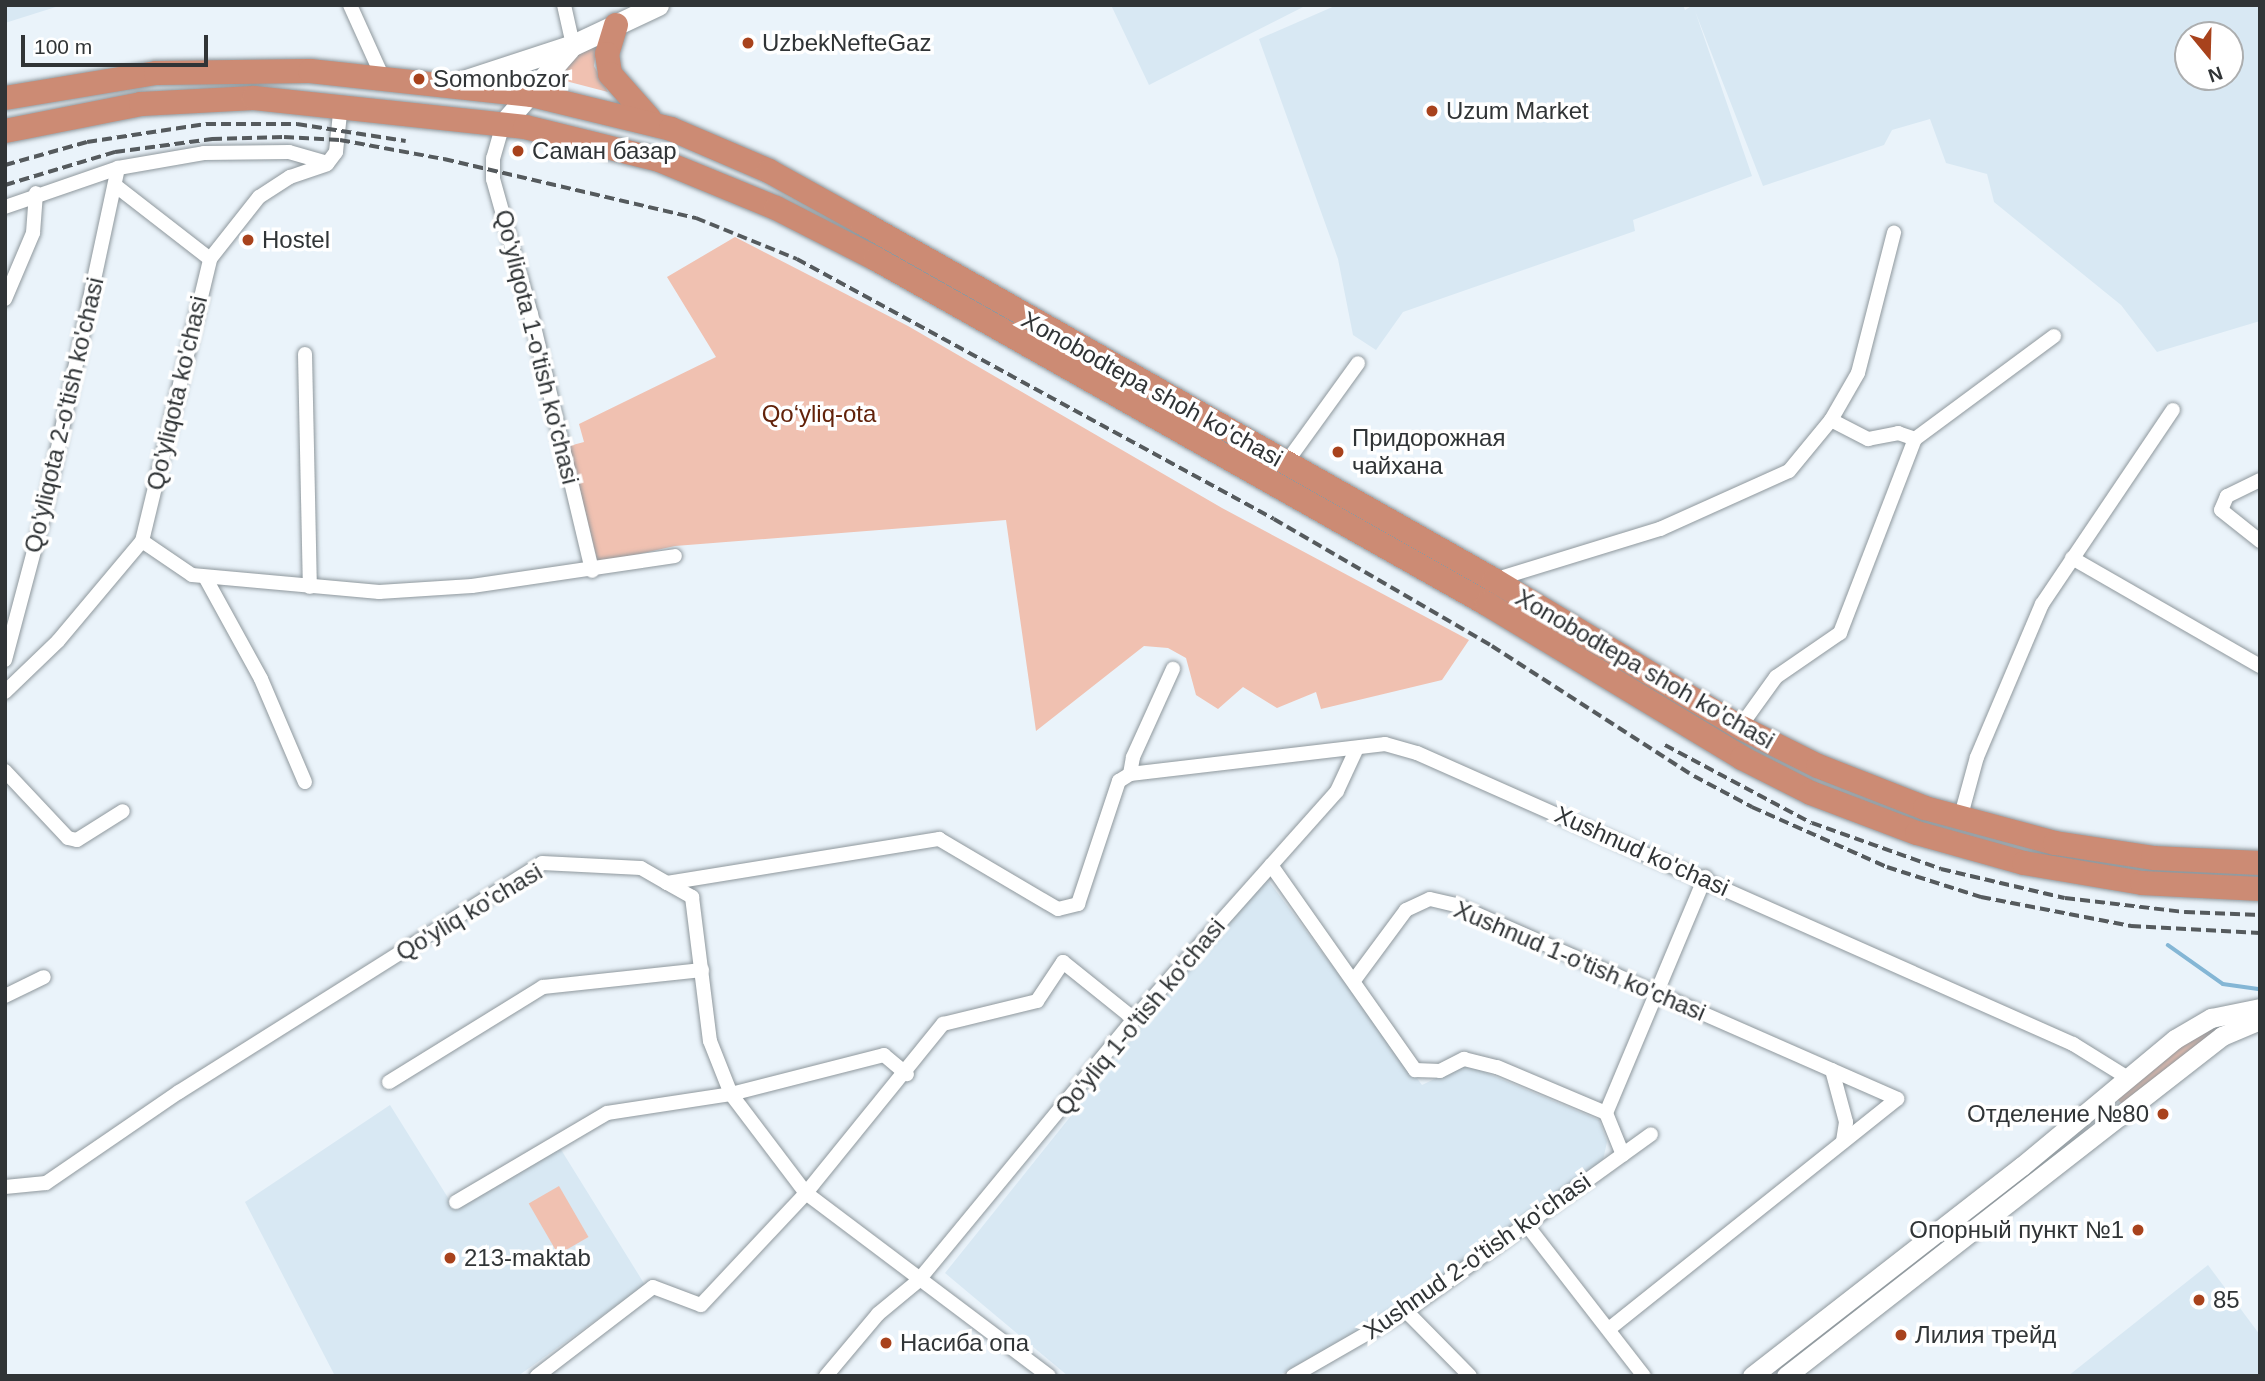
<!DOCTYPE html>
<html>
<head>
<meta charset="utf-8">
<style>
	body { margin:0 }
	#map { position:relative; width:2265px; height:1381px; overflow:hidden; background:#eaf3fa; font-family:Arial,sans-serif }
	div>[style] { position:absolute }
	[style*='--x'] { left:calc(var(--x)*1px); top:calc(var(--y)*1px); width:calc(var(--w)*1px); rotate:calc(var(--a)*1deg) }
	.built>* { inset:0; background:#d8e8f3 }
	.green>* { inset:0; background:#f0c1b1; transform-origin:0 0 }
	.stream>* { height:3.5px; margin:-1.75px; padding:0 1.75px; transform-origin:1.75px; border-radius:1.75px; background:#84b6d5 }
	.roads { filter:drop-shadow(0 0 2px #8f989d) drop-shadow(0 0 2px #8f989d) }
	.minor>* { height:14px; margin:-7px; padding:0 7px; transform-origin:7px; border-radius:7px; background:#fff }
	.tertiary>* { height:19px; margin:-9.5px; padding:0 9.5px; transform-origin:9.5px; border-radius:9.5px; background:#fff }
	.secondary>* { height:21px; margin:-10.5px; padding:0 10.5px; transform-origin:10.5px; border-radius:10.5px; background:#fff }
	.trunk>* { height:24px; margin:-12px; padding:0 12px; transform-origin:12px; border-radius:12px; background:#cc8b74 }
	.rail>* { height:3.5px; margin-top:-1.75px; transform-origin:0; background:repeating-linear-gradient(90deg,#555a5d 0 10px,transparent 0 15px) }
	.dots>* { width:19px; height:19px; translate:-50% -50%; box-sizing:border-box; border:4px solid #fff; border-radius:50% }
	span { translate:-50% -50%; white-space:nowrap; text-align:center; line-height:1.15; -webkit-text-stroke:7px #fff; paint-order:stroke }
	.poi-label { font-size:24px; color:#303436 }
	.left { translate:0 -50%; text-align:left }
	.right { translate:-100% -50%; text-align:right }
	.street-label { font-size:24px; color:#303436 }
	.park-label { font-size:24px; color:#62220a }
	.frame { position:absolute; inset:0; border:7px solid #303436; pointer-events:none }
	.north { position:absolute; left:2174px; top:21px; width:70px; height:70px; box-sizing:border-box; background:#fff; border:2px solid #acaeaf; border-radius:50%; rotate:161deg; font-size:19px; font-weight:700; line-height:28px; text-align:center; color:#303436 }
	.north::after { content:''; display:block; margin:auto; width:24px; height:32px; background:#a8421c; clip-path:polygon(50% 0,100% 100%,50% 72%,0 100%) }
	.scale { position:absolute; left:21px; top:35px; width:187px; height:32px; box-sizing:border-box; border:4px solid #303436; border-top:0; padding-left:9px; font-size:21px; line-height:24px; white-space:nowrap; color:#303436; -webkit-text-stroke:5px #fff; paint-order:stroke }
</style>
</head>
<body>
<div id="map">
	<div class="built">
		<i style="clip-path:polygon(5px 5px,62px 5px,5px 23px)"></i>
		<i style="clip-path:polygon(1111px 5px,1307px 5px,1149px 85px)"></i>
		<i style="clip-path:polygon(evenodd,1337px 5px,1683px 5px,1685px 10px,1693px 5px,2260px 5px,2260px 321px,2157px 352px,2121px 305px,1994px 202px,1987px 174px,1946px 163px,1930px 119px,1892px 130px,1884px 145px,1763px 186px,1695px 11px,1752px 176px,1633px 220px,1635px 231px,1403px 312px,1376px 350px,1353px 335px,1338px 259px,1259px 39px,1337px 5px,2230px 35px,2230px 77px,2188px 77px,2188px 35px,2230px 35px)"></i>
		<i style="clip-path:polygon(1264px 875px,1422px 1085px,1465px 1064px,1599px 1120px,1607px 1142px,1603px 1160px,1403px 1305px,1278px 1376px,1068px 1376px,945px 1273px)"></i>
		<i style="clip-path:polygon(390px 1105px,455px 1209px,560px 1148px,645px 1285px,518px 1376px,335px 1376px,245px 1202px)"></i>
		<i style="clip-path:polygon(2208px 1265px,2260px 1335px,2260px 1376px,2068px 1376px)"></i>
	</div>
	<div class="green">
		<i style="clip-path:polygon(597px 44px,594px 66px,608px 92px,558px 79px,560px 62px)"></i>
		<i style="clip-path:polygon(735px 237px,908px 326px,1222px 508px,1469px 640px,1442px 680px,1321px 709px,1316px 692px,1277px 708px,1243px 687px,1218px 709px,1196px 695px,1186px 658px,1168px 648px,1144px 646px,1036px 731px,1006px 520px,675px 546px,598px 563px,569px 446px,584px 442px,579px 424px,716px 357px,667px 277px)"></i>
		<i style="clip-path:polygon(2223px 1024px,2222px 1030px,2123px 1105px,2117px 1099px,2196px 1031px)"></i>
		<i style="left:559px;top:1186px;width:59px;height:35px;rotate:60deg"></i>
	</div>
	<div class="stream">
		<i style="--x:2168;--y:945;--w:67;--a:35.3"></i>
		<i style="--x:2223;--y:984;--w:37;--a:8"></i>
	</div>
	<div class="roads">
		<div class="minor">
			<i style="--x:350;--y:5;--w:78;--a:65.7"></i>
			<i style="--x:564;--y:5;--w:41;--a:77.3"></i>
			<i style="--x:503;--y:124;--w:35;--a:106"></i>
			<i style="--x:493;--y:158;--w:21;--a:90"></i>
			<i style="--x:493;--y:179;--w:140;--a:74.3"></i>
			<i style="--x:531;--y:314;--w:264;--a:76.6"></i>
			<i style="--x:116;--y:186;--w:119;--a:37.8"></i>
			<i style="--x:5;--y:207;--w:120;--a:-19"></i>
			<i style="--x:118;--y:168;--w:87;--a:-9.9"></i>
			<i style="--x:204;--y:153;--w:85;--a:-0.7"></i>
			<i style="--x:289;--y:152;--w:40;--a:16"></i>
			<i style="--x:5;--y:299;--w:72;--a:-67"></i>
			<i style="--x:33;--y:233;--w:40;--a:-85.7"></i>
			<i style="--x:305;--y:354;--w:233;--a:88.8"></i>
			<i style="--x:1831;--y:420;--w:42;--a:27.2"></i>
			<i style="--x:1868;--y:439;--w:31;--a:-11"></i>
			<i style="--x:1898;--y:433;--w:18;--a:19"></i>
			<i style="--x:1286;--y:463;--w:123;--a:-54.2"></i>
			<i style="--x:2260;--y:480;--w:37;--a:154"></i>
			<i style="--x:2227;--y:496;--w:15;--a:113"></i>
			<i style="--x:2221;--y:510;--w:50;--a:38.5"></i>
			<i style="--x:142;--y:541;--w:60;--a:34.2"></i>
			<i style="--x:192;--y:575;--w:188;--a:5.2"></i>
			<i style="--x:379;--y:592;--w:93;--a:-3.7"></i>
			<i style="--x:472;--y:586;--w:205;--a:-8.4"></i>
			<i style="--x:2072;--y:558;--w:217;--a:29.9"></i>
			<i style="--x:205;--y:577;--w:116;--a:61.2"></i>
			<i style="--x:261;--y:679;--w:112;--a:66.9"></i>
			<i style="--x:1494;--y:580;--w:174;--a:-17.1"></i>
			<i style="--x:1660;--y:529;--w:141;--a:-24.2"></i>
			<i style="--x:1789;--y:471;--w:66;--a:-50.5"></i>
			<i style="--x:1831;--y:420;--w:54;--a:-60.1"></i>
			<i style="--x:1858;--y:373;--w:145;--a:-75.6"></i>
			<i style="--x:5;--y:660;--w:152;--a:-75.1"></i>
			<i style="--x:44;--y:513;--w:353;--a:-77.9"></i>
			<i style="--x:5;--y:692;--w:74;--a:-43.9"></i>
			<i style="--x:58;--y:641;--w:131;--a:-50"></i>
			<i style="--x:142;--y:541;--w:290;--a:-76.4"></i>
			<i style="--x:210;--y:259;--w:79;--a:-51.7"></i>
			<i style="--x:259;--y:197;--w:37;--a:-33"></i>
			<i style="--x:290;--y:177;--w:39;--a:-19"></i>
			<i style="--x:327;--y:164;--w:15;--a:-53"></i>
			<i style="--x:336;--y:152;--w:48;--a:-84.1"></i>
			<i style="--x:1740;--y:727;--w:62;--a:-54.2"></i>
			<i style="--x:1776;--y:677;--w:78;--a:-34.5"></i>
			<i style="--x:1840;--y:633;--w:208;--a:-68.9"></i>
			<i style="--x:1915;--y:439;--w:173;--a:-36.5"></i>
			<i style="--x:5;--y:771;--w:92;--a:46.8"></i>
			<i style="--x:68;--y:838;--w:9;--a:13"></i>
			<i style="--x:77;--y:840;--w:54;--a:-32.2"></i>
			<i style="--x:1130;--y:774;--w:257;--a:-6.7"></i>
			<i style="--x:1385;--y:744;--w:33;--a:16"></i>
			<i style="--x:1417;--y:753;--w:718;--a:23.92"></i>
			<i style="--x:2073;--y:1044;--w:65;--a:31.7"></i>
			<i style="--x:1960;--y:819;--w:64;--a:-74.7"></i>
			<i style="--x:1977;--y:757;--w:166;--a:-67"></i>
			<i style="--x:2042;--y:604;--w:234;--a:-56"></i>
			<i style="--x:1271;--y:865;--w:251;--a:54.9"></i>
			<i style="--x:1415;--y:1070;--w:25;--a:2"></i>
			<i style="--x:1440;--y:1071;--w:27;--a:-27"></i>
			<i style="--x:1464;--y:1059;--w:34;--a:14"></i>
			<i style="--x:1497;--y:1067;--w:118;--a:22.9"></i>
			<i style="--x:1606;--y:1113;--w:45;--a:68"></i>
			<i style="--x:667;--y:883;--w:29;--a:29"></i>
			<i style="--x:692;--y:897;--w:145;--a:82.9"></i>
			<i style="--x:710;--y:1041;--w:57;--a:68.4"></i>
			<i style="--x:731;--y:1094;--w:124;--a:52.9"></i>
			<i style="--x:806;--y:1193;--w:304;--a:37"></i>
			<i style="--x:1355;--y:979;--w:86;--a:-53.5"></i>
			<i style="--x:1406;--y:910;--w:26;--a:-25"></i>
			<i style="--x:1430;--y:899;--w:27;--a:13"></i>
			<i style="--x:1456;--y:905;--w:482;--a:23.7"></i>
			<i style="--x:1897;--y:1099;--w:367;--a:141.4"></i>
			<i style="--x:5;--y:996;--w:43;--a:-26"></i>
			<i style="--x:1832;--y:1070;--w:54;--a:74.9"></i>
			<i style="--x:1846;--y:1122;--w:20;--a:99"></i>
			<i style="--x:389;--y:1082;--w:181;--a:-31.7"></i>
			<i style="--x:543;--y:987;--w:160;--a:-6.1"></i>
			<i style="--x:1606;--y:1113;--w:256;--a:-67.2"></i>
			<i style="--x:5;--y:1187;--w:41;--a:-5.6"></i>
			<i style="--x:46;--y:1183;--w:161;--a:-34.4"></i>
			<i style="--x:179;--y:1092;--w:429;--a:-32.2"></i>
			<i style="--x:542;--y:863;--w:99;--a:2.9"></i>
			<i style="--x:641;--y:868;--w:30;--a:30"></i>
			<i style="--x:667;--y:883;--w:276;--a:-9.2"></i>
			<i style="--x:939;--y:839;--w:138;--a:30.5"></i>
			<i style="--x:1058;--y:909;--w:21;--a:-14"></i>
			<i style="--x:1078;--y:904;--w:130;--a:-71.6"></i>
			<i style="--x:1119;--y:781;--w:13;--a:-32"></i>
			<i style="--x:1130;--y:774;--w:17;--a:-80"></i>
			<i style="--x:1133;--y:757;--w:97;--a:-65.6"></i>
			<i style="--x:456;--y:1202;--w:175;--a:-30.5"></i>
			<i style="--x:607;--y:1113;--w:125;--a:-8.7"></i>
			<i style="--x:731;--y:1094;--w:158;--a:-14.3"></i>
			<i style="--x:884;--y:1055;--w:30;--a:40"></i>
			<i style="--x:1526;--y:1224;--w:192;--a:52.2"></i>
			<i style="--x:1406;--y:1311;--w:91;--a:45.4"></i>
			<i style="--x:537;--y:1376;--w:146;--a:-37.5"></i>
			<i style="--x:653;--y:1287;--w:51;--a:20.6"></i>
			<i style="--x:701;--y:1305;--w:154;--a:-46.8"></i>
			<i style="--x:806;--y:1193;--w:218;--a:-51"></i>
			<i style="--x:943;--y:1024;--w:97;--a:-13.7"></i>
			<i style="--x:1037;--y:1001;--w:47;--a:-56.3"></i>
			<i style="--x:1063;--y:962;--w:91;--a:38.8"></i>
			<i style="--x:826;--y:1376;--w:81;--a:-50"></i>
			<i style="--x:878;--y:1314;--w:52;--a:-39.5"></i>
			<i style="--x:918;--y:1281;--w:340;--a:-50.5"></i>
			<i style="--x:1134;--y:1019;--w:305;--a:-48.3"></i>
			<i style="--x:1337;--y:791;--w:45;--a:-65.1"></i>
			<i style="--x:1293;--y:1376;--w:130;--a:-29.9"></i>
			<i style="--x:1406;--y:1311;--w:302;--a:-35.8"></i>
		</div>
		<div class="tertiary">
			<i style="--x:1752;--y:1376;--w:342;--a:-37.9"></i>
			<i style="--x:2022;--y:1166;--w:199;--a:-39.7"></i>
			<i style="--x:2175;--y:1039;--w:42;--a:-30.3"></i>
			<i style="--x:2211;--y:1018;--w:50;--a:-11.5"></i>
			<i style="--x:1786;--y:1376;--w:553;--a:-37.95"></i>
			<i style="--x:2222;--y:1036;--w:41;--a:-22.8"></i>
		</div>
		<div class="secondary">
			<i style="--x:457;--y:83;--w:122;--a:-18.1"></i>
			<i style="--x:573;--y:45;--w:94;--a:-25.2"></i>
			<i style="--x:503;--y:124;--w:100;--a:-48.7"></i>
		</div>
		<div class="trunk">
			<i style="--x:616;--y:25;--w:30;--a:107"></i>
			<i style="--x:607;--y:54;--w:20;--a:81"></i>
			<i style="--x:610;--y:74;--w:59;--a:48.4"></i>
			<i style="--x:5;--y:98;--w:153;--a:-9.4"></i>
			<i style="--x:156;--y:73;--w:154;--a:-0.7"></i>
			<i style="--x:310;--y:71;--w:223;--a:6.2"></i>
			<i style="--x:532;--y:95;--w:143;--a:13.7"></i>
			<i style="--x:671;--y:129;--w:107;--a:23.2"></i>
			<i style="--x:769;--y:171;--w:105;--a:29"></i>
			<i style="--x:861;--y:222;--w:727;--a:29.49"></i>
			<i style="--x:1494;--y:580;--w:287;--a:30.9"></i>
			<i style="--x:1740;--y:727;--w:87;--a:26.6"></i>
			<i style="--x:1818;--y:766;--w:115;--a:21.4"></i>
			<i style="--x:1925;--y:808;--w:135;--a:15.1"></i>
			<i style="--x:2055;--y:843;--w:99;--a:8.7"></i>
			<i style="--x:2153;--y:858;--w:107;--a:2.7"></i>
			<i style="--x:5;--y:131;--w:139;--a:-11.2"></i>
			<i style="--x:141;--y:104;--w:113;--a:-3"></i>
			<i style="--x:254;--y:98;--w:273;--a:6.1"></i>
			<i style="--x:525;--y:127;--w:138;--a:13.8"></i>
			<i style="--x:659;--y:160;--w:126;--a:22.3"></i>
			<i style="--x:776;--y:208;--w:112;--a:27"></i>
			<i style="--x:876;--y:259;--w:702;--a:29.45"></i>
			<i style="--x:1487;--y:604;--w:298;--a:31.1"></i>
			<i style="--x:1742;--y:758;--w:77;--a:26.9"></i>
			<i style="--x:1811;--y:793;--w:113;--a:20.7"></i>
			<i style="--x:1917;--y:833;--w:111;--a:15.7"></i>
			<i style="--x:2024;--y:863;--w:120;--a:9.6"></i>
			<i style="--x:2142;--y:883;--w:118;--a:2.9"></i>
		</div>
	</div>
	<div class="rail">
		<i style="--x:5;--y:165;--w:85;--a:-15.7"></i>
		<i style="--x:87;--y:142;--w:120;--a:-8.6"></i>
		<i style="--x:206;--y:124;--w:91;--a:0"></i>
		<i style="--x:297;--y:124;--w:110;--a:8.9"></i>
		<i style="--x:5;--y:185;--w:115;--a:-16.7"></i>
		<i style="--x:115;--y:152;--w:98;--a:-7.6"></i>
		<i style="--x:212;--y:139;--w:72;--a:-1.6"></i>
		<i style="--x:284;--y:137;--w:56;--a:3.1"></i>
		<i style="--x:340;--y:140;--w:106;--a:10.4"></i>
		<i style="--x:444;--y:159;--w:259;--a:13.2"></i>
		<i style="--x:696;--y:218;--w:109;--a:22.1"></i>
		<i style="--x:797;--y:259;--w:543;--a:28.59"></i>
		<i style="--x:1274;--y:519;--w:252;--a:30.2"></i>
		<i style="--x:1492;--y:646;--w:240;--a:32.8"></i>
		<i style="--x:1694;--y:776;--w:66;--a:28.1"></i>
		<i style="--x:1752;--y:807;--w:148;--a:24"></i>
		<i style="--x:1887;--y:867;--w:99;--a:17.7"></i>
		<i style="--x:1981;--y:897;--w:153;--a:10.9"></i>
		<i style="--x:2131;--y:926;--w:129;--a:3.1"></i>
		<i style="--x:1665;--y:745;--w:166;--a:28"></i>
		<i style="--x:1812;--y:823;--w:137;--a:19.6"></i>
		<i style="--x:1941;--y:869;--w:127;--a:13.2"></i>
		<i style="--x:2065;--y:898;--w:121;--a:6.7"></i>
		<i style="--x:2185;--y:912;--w:75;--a:2.3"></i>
	</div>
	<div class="dots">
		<i style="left:748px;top:43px;background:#a8421c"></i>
		<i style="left:419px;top:79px;background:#a8421c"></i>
		<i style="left:1432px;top:111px;background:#a8421c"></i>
		<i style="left:518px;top:151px;background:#a8421c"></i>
		<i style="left:248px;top:240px;background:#a8421c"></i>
		<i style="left:1338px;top:452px;background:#a8421c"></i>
		<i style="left:2163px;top:1114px;background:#a8421c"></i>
		<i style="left:2138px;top:1230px;background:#a8421c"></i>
		<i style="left:450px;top:1258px;background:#a8421c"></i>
		<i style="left:2199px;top:1300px;background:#a8421c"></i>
		<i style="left:1901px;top:1335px;background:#a8421c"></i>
		<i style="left:886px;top:1343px;background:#a8421c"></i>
	</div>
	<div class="poi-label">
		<span class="left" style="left:762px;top:43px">UzbekNefteGaz</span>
		<span class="left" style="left:433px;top:79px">Somonbozor</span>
		<span class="left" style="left:1446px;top:111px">Uzum Market</span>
		<span class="left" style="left:532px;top:151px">Саман базар</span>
		<span class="left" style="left:262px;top:240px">Hostel</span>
		<span class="left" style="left:1352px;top:452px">Придорожная<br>чайхана</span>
		<span class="right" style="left:2149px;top:1114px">Отделение №80</span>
		<span class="right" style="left:2124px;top:1230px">Опорный пункт №1</span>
		<span class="left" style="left:464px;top:1258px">213-maktab</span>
		<span class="left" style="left:2213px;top:1300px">85</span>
		<span class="left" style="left:1915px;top:1335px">Лилия трейд</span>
		<span class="left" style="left:900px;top:1343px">Насиба опа</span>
	</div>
	<div class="street-label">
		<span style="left:537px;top:347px;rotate:76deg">Qo'yliqota 1-o'tish ko'chasi</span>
		<span style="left:1152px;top:389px;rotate:29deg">Xonobodtepa shoh ko'chasi</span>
		<span style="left:177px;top:393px;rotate:-77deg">Qo'yliqota ko'chasi</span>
		<span style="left:64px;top:415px;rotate:-77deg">Qo'yliqota 2-o'tish ko'chasi</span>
		<span style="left:1645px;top:669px;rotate:30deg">Xonobodtepa shoh ko'chasi</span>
		<span style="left:1642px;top:851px;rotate:24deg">Xushnud ko'chasi</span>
		<span style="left:469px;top:912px;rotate:-31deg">Qo'yliq ko'chasi</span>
		<span style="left:1580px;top:961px;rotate:23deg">Xushnud 1-o'tish ko'chasi</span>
		<span style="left:1140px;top:1017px;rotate:-50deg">Qo'yliq 1-o'tish ko'chasi</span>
		<span style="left:1477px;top:1256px;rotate:-35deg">Xushnud 2-o'tish ko'chasi</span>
	</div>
	<div class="park-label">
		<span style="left:819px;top:414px">Qo‘yliq-ota</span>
	</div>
	<div class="frame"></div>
	<div class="north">N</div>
	<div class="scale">100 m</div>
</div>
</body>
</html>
